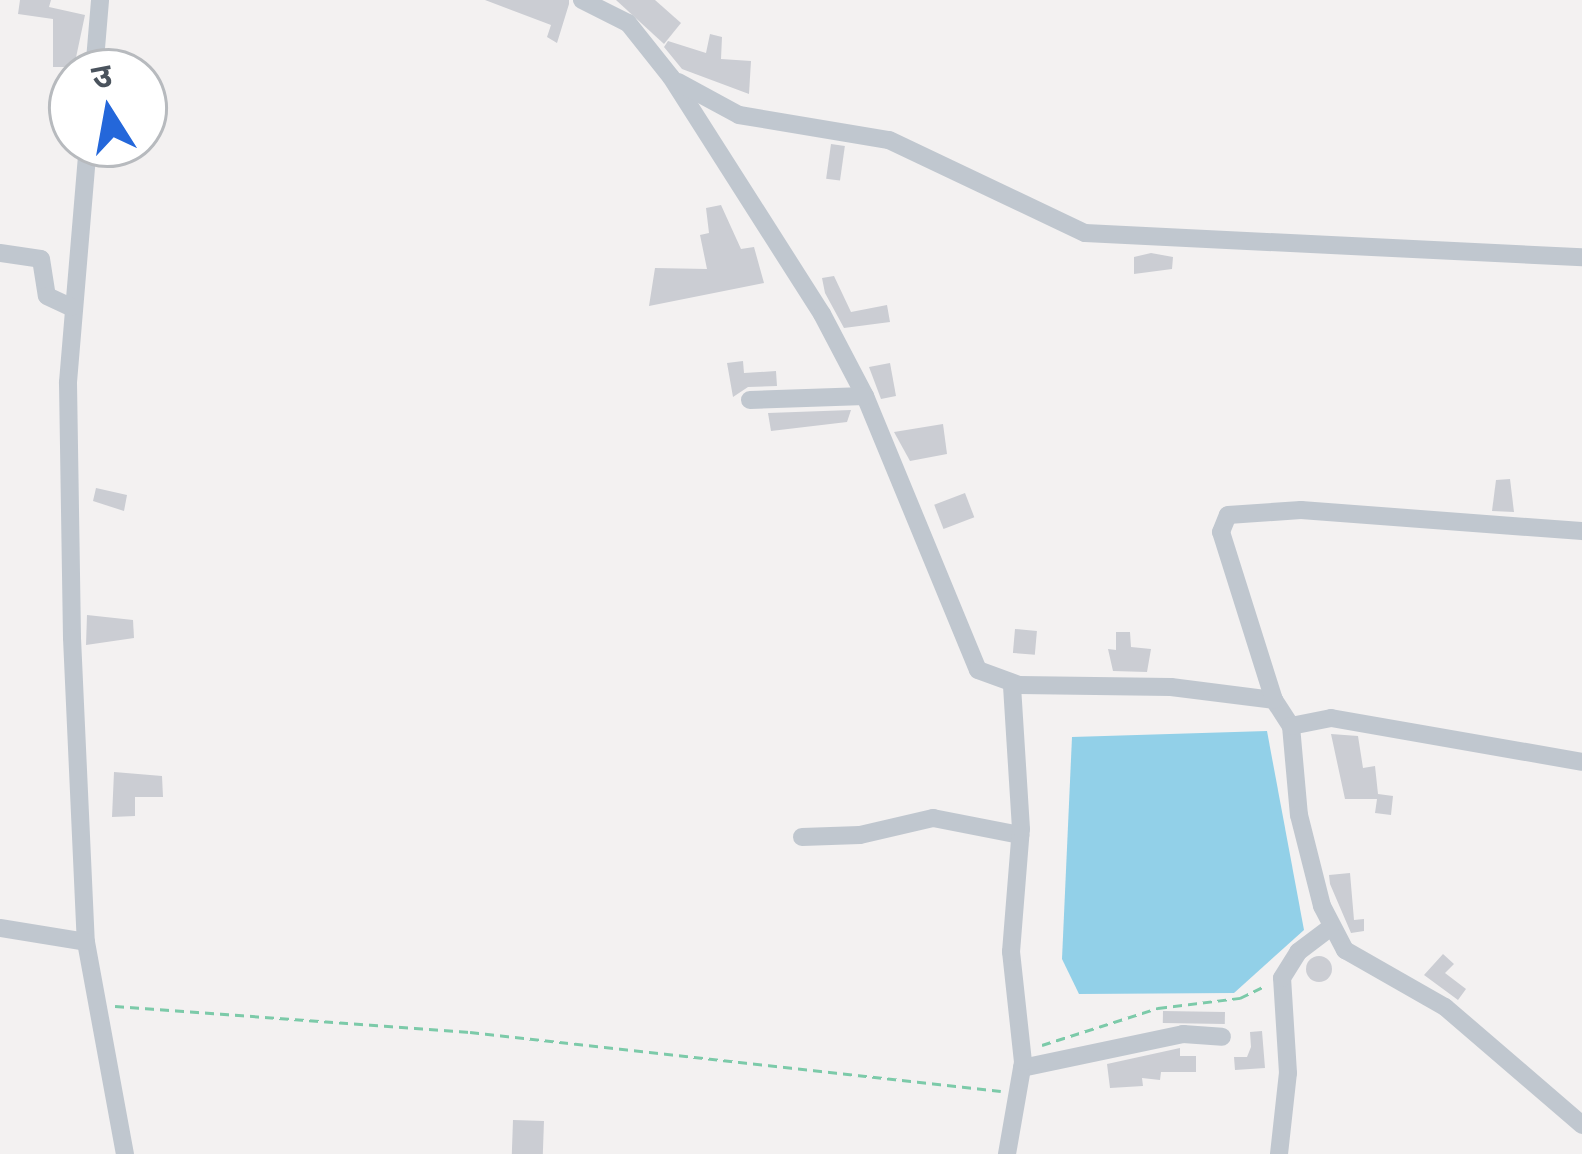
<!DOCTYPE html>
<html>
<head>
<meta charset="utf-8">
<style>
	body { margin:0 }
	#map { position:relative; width:1582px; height:1154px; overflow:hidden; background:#f3f1f1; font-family:Inter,"Noto Sans Devanagari",sans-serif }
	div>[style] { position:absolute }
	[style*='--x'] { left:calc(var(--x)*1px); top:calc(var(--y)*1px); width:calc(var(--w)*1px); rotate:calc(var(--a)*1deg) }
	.water>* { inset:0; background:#92d0e8 }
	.building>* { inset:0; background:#cbcdd3; transform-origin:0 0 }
	.round { border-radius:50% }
	.path>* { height:3px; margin-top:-1.5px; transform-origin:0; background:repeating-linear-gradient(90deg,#7ccaa9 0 9px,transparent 0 15px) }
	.minor>* { height:18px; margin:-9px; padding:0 9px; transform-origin:9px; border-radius:9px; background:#c0c7cf }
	span { translate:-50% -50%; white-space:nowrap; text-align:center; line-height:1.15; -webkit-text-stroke:10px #fff; paint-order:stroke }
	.north { position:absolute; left:48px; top:48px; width:120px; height:120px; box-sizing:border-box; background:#fff; border:3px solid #b7babe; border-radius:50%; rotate:349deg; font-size:33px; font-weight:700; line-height:48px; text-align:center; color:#4a535d }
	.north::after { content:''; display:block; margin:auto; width:42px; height:54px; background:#2467da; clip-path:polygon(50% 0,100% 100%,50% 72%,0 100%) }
</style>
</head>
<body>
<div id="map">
	<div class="water">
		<i style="clip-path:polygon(1267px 731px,1304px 930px,1234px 993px,1079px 994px,1062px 959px,1072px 737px)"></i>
	</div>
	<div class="building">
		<i style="clip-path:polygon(20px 0,51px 0,49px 7px,85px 15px,74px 67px,53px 67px,53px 19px,18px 14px)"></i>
		<i style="clip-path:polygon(485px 0,569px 0,569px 4px,557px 43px,547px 37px,551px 25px)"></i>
		<i style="clip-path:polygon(616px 0,655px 0,681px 23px,664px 44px)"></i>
		<i style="clip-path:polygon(710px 34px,722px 37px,721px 59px,751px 61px,749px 94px,682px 69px,664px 47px,668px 41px,706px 53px)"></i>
		<i style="left:831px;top:144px;width:14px;height:35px;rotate:8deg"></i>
		<i style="clip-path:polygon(721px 205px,741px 249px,754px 247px,764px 283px,649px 306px,655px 268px,707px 269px,700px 235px,709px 233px,706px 208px)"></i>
		<i style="clip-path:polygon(1151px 253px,1173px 257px,1172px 269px,1134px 274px,1134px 257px)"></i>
		<i style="clip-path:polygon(834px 276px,851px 312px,887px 305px,890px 322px,844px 328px,825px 293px,822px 278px)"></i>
		<i style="clip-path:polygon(743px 361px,744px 373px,776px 371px,777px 386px,748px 387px,733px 397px,727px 363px)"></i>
		<i style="clip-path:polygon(890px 363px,896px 396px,881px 399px,869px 367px)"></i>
		<i style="clip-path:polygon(851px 410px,847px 422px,771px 431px,768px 413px)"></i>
		<i style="clip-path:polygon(943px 424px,947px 454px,910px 461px,894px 432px)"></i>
		<i style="clip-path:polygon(1510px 479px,1514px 512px,1492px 511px,1496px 480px)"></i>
		<i style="clip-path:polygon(96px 488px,127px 495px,124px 511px,93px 501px)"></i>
		<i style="left:965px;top:493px;width:26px;height:33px;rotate:69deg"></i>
		<i style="clip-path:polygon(87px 615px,133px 620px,134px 638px,86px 645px)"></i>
		<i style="left:1015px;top:629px;width:22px;height:24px;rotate:5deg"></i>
		<i style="clip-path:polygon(1116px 632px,1130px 632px,1131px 647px,1151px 649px,1147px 672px,1113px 671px,1108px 649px,1116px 650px)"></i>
		<i style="clip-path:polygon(1331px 734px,1358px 736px,1363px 768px,1375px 766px,1378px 794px,1393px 796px,1391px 815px,1375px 813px,1377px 799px,1345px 799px)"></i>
		<i style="clip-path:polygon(114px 772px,162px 776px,163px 797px,135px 797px,135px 816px,112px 817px)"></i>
		<i style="clip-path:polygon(1350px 873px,1354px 920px,1364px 919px,1364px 931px,1351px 933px,1330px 884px,1329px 875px)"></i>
		<i style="clip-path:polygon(1443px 954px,1454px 964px,1445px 973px,1466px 989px,1458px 1000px,1424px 975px)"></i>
		<i class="round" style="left:1306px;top:956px;width:26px;height:26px"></i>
		<i style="left:1163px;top:1011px;width:62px;height:12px;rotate:1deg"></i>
		<i style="clip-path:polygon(1262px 1031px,1265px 1068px,1235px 1070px,1234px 1057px,1247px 1057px,1251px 1047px,1250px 1032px)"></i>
		<i style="clip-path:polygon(1180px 1048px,1180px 1056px,1196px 1056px,1196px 1072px,1161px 1072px,1160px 1080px,1142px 1078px,1143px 1086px,1110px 1088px,1107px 1064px)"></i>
		<i style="left:513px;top:1120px;width:31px;height:34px;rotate:2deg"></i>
	</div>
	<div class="path">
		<i style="--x:115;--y:1006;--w:356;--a:4.2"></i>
		<i style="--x:470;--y:1032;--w:534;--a:6.34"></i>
		<i style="--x:1042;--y:1045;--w:122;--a:-17.7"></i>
		<i style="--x:1158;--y:1008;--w:83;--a:-7"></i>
		<i style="--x:1240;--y:998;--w:25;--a:-26"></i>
	</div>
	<div class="minor">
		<i style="--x:582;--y:0;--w:51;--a:26.6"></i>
		<i style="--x:628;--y:23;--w:69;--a:51.5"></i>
		<i style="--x:671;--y:77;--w:281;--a:57.5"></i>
		<i style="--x:822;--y:314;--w:93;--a:62.3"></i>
		<i style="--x:865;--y:396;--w:296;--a:67.6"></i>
		<i style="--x:978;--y:670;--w:44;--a:20.1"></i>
		<i style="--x:1019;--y:685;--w:152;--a:0.8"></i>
		<i style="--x:1171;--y:687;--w:104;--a:7.2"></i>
		<i style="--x:1274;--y:700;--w:31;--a:57"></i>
		<i style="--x:1291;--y:726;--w:89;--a:84.9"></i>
		<i style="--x:1299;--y:815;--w:94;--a:75.8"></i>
		<i style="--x:1322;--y:906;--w:50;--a:62.4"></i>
		<i style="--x:1345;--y:950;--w:115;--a:29.7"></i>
		<i style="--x:1445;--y:1007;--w:181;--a:40.7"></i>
		<i style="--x:94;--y:72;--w:72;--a:-85.2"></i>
		<i style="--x:678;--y:82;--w:69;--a:28.4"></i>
		<i style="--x:739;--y:115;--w:152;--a:9.5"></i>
		<i style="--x:889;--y:140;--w:217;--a:25.4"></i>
		<i style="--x:1085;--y:233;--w:498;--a:2.8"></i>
		<i style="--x:88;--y:144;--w:240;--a:94.8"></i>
		<i style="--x:68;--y:383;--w:255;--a:89.1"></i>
		<i style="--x:72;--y:638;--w:304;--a:87.4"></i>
		<i style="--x:86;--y:942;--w:216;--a:79.6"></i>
		<i style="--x:0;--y:253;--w:41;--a:8.3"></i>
		<i style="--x:41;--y:259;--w:37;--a:81"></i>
		<i style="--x:47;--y:296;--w:26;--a:25"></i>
		<i style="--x:750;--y:400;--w:115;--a:-2"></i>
		<i style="--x:1274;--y:700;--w:176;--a:-107.5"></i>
		<i style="--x:1221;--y:532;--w:18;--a:-68"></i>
		<i style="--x:1228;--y:515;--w:73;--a:-3.9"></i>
		<i style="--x:1301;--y:510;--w:282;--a:4.3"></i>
		<i style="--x:1291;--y:726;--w:41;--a:-11.3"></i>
		<i style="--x:1331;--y:718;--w:255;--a:9.9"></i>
		<i style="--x:802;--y:837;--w:58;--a:-2"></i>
		<i style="--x:860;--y:835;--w:75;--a:-13.1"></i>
		<i style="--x:933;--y:818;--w:89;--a:11.1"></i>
		<i style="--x:0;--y:928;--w:87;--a:9.2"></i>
		<i style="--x:1022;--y:1068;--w:165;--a:-11.9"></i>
		<i style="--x:1183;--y:1034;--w:39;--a:4"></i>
		<i style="--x:1007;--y:1154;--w:93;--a:-80.1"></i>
		<i style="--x:1023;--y:1062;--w:111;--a:-96.2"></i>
		<i style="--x:1011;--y:952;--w:123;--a:-85.4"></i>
		<i style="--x:1021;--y:829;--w:145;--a:-93.6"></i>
		<i style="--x:1279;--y:1154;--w:81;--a:-83.7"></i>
		<i style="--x:1288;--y:1073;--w:95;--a:-93.6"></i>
		<i style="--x:1282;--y:978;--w:31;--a:-58"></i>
		<i style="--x:1298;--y:952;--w:40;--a:-37"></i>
	</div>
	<div class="north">उ</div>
</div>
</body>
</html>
